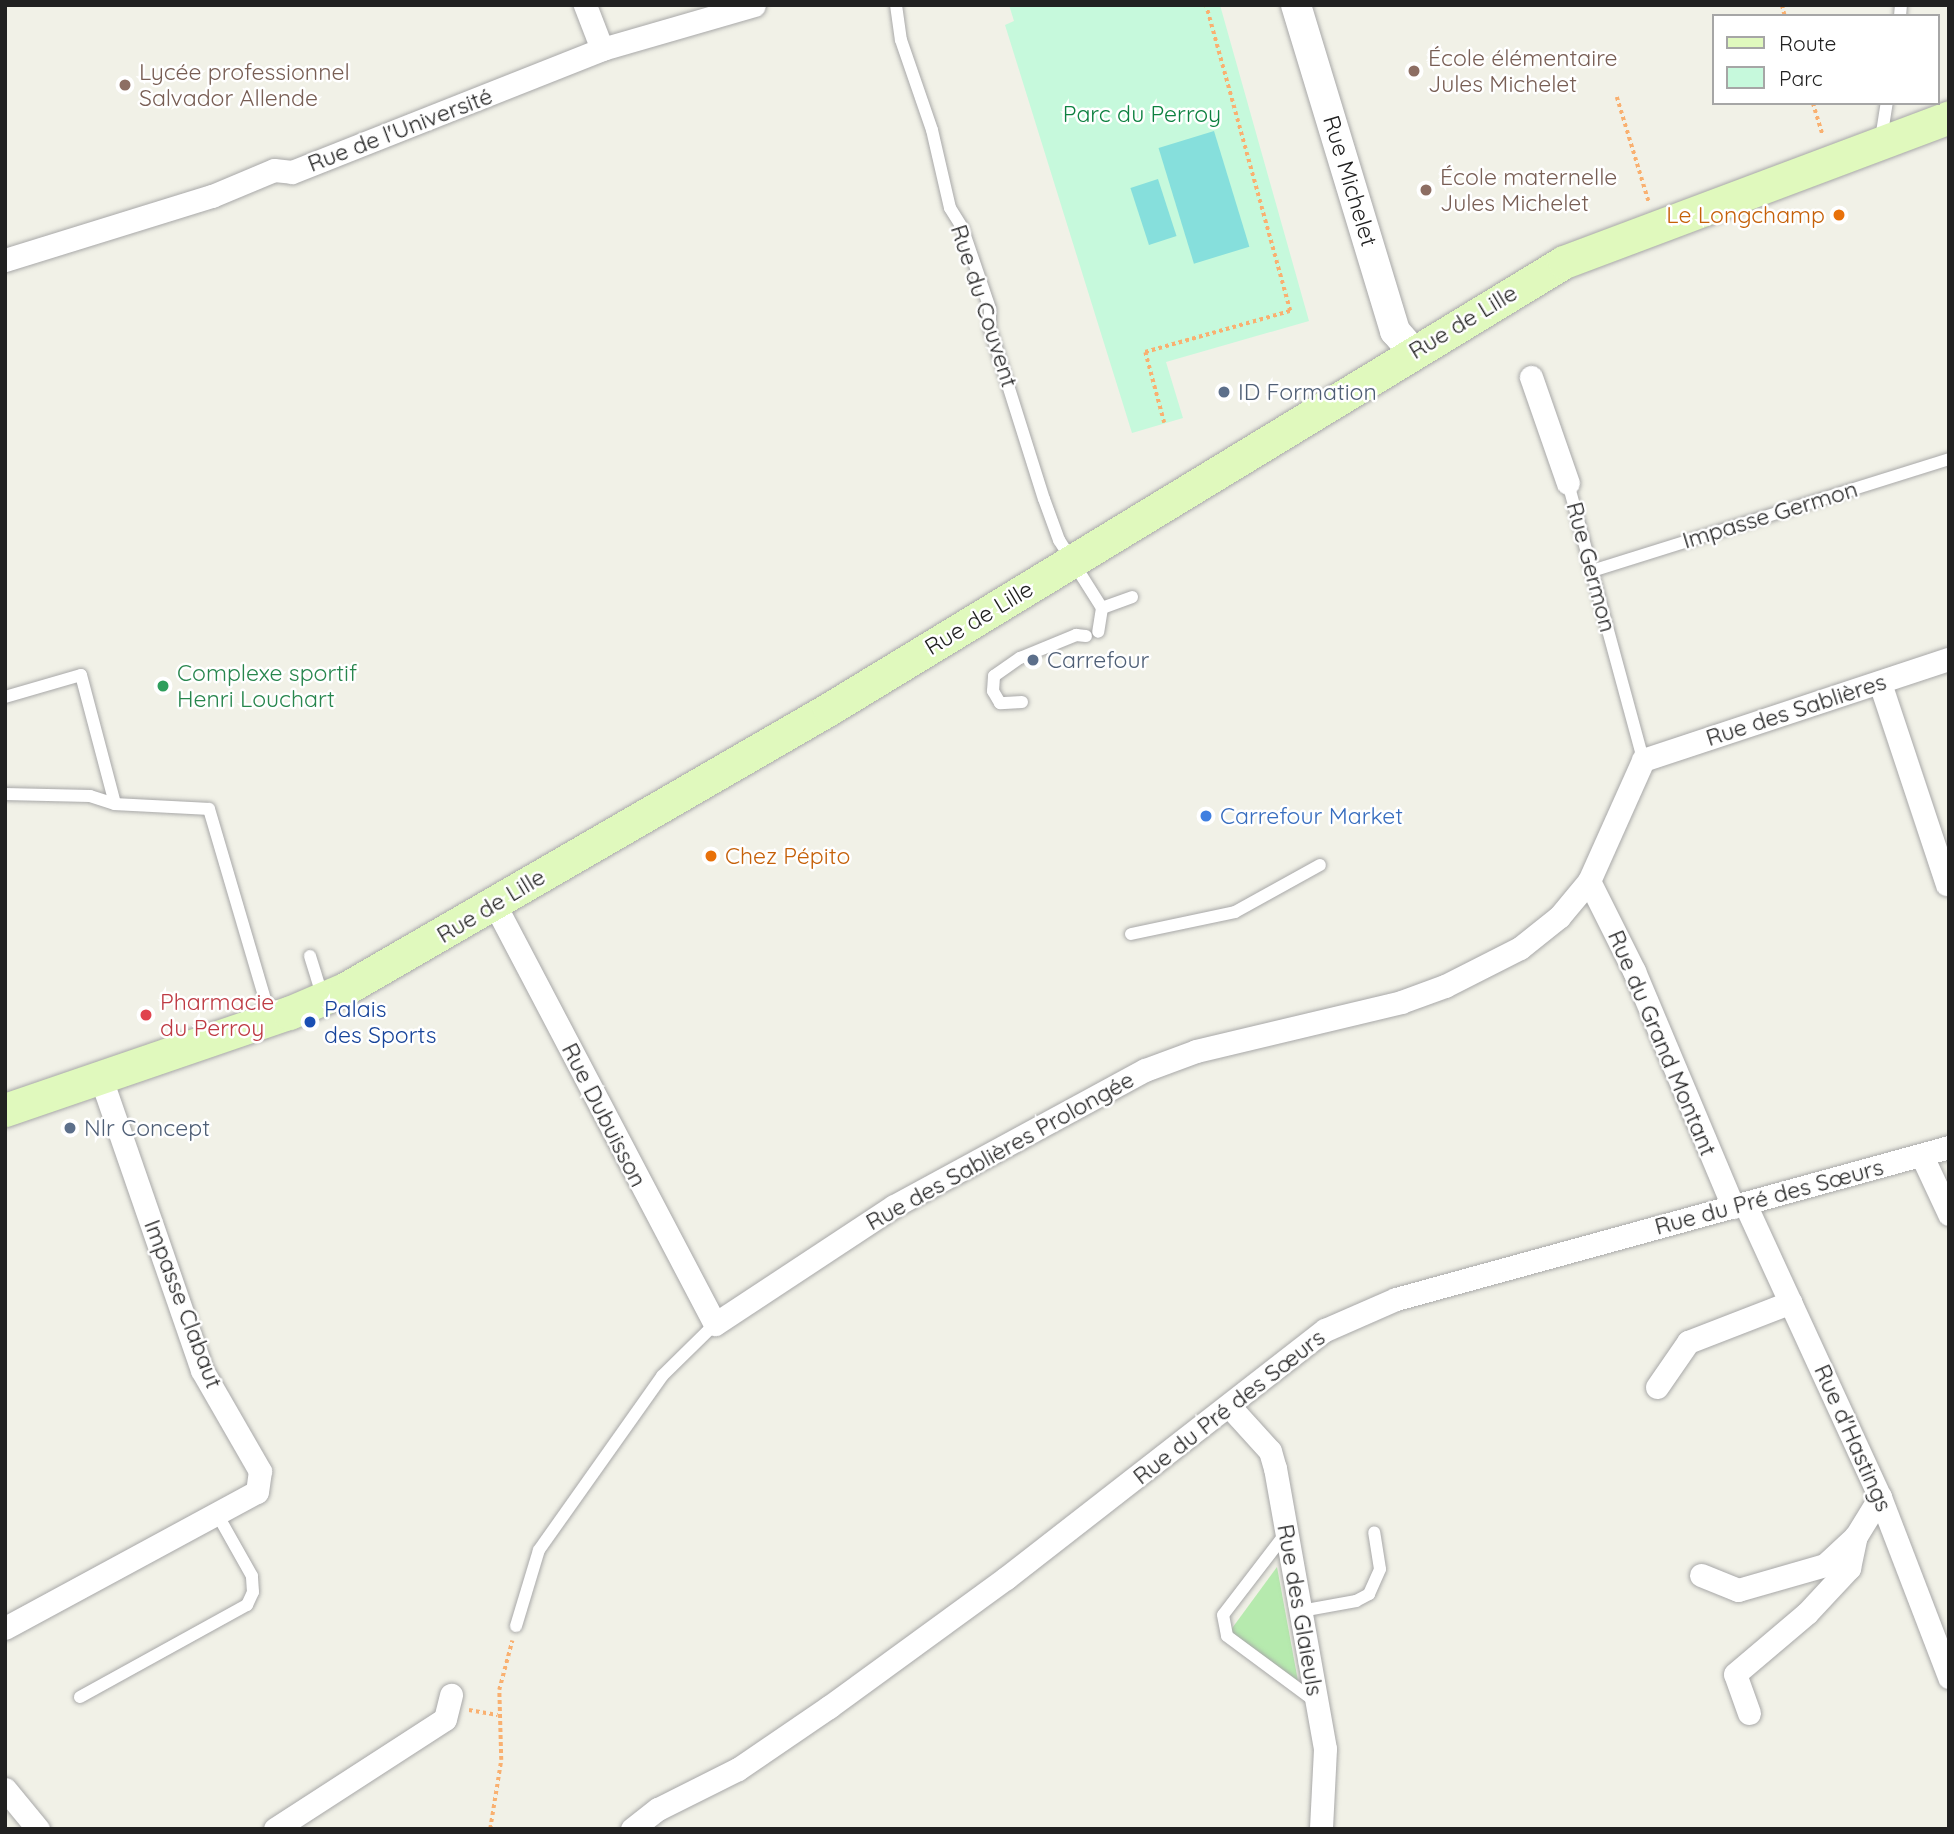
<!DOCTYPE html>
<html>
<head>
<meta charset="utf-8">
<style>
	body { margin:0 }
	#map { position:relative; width:1954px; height:1834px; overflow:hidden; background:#f1f1e7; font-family:Quicksand,sans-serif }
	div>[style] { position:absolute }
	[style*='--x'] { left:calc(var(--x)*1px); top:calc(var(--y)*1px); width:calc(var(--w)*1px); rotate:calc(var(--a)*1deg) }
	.grass>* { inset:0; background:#b6eaae }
	.park>* { inset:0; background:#c6f9dc }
	.pitch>* { inset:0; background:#86dfdc; transform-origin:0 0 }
	.path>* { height:3.5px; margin-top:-1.75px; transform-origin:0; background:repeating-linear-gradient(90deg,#f9b070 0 3.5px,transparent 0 7px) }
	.roads { filter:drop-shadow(0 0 2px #a8a8a8) drop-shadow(0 0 2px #a8a8a8) }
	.service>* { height:12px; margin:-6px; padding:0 6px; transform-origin:6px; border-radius:6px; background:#fff }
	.minor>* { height:23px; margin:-11.5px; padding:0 11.5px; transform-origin:11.5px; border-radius:11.5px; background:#fff }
	.tertiary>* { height:30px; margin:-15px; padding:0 15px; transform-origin:15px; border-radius:15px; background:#fff }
	.secondary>* { height:33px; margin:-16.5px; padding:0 16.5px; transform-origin:16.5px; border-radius:16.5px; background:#e0f9bd }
	.dots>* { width:19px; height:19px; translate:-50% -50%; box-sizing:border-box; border:4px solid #fff; border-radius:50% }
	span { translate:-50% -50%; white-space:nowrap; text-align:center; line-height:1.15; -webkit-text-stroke:5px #fff; paint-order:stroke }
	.education-label { font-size:23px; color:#785e54 }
	.left { translate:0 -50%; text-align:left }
	.park-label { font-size:23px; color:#0d8140 }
	.street-label { font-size:23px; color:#212121 }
	.food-label { font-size:23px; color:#c56008 }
	.right { translate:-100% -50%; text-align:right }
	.service-label { font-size:23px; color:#4e5e75 }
	.leisure-label { font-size:23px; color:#27864d }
	.shop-label { font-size:23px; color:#366cbe }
	.health-label { font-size:23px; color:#be3a42 }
	.transit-label { font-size:23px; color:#164399 }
	.frame { position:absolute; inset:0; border:7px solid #212121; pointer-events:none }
	.legend { position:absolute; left:1712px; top:14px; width:228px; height:91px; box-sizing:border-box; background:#fff; border:2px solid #a6a6a6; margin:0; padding:9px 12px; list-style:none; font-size:21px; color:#212121 }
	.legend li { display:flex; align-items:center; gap:14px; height:35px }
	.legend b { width:35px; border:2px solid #a6a6a6 }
</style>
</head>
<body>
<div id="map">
	<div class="grass">
		<i style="clip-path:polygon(1277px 1567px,1298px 1681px,1230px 1631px)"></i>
	</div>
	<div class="park">
		<i style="clip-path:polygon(1009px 5px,1220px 5px,1309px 321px,1166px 362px,1183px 418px,1132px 433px,1005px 25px,1014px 21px)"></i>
	</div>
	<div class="pitch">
		<i style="left:1214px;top:131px;width:121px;height:58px;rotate:73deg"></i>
		<i style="left:1158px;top:179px;width:60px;height:29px;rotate:72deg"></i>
	</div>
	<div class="path">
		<i style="--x:1782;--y:5;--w:11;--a:75"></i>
		<i style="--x:1617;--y:97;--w:110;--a:73.1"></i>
		<i style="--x:1813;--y:103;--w:34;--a:73"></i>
		<i style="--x:1164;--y:423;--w:73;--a:-105"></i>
		<i style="--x:1145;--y:352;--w:151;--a:-15.8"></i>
		<i style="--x:1290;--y:311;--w:317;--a:-105.4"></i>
		<i style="--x:469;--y:1710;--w:29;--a:10"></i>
		<i style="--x:490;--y:1829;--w:70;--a:-80.9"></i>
		<i style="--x:501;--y:1760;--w:70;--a:-91.6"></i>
		<i style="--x:499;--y:1690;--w:51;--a:-75.1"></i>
	</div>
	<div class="roads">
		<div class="service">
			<i style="--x:896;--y:5;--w:35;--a:82"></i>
			<i style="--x:901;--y:40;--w:95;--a:71"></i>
			<i style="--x:932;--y:130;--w:80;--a:77"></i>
			<i style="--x:950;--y:208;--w:22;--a:58"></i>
			<i style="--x:962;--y:227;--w:87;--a:71.1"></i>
			<i style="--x:990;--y:309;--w:19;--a:90"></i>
			<i style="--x:990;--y:328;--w:179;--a:72.5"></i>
			<i style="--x:1044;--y:499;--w:44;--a:69.9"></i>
			<i style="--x:1059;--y:540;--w:80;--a:57.7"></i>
			<i style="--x:1102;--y:608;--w:24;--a:99"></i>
			<i style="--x:1900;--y:16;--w:11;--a:-85"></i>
			<i style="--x:1881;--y:139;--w:36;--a:-81"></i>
			<i style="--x:1568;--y:483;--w:287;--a:74.8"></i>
			<i style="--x:1592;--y:571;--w:374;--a:-17.4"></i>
			<i style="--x:1102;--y:608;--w:32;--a:-20"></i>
			<i style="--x:5;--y:697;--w:79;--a:-16.1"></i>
			<i style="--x:81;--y:675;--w:133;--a:75.2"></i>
			<i style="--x:1022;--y:702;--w:22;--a:177"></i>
			<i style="--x:1000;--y:703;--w:14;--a:-120"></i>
			<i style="--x:993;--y:691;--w:15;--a:-86"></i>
			<i style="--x:994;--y:676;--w:32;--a:-35"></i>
			<i style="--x:1020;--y:658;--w:61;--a:-22.3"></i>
			<i style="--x:1076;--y:635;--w:10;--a:6"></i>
			<i style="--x:5;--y:794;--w:85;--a:1.3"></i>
			<i style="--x:90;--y:796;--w:26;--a:18"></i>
			<i style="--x:115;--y:804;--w:94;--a:3"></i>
			<i style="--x:209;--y:809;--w:219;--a:73.6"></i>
			<i style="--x:1131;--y:934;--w:106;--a:-11.9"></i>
			<i style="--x:1235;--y:912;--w:97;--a:-28.9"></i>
			<i style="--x:310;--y:956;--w:44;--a:72.8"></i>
			<i style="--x:1286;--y:1533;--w:103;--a:127.5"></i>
			<i style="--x:1223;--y:1615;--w:21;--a:79"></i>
			<i style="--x:1227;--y:1636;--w:109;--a:36.5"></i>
			<i style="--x:1301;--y:1611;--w:56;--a:-10.3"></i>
			<i style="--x:1356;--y:1601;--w:15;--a:-28"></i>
			<i style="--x:1369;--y:1594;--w:27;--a:-66"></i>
			<i style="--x:1380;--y:1569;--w:37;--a:-99"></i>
			<i style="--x:516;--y:1626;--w:79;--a:-73.2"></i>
			<i style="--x:539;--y:1550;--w:213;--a:-54.7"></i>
			<i style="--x:662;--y:1376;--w:74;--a:-44.5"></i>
			<i style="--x:80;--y:1697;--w:191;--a:-28.9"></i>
			<i style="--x:247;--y:1605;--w:14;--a:-65"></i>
			<i style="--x:253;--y:1592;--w:16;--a:-94"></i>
			<i style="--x:252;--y:1576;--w:71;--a:-119.4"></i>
		</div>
		<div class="minor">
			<i style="--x:585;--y:5;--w:47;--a:68.9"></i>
			<i style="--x:5;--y:260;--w:217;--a:-17.2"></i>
			<i style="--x:212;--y:196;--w:67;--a:-22.8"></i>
			<i style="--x:274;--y:170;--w:18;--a:6"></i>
			<i style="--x:292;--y:172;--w:334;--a:-21.6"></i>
			<i style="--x:602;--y:49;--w:158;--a:-16.1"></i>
			<i style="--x:1531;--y:377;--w:112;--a:70.8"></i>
			<i style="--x:1880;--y:683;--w:212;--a:71.6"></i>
			<i style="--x:1589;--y:881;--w:101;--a:63.4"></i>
			<i style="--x:1634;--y:971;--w:256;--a:67.2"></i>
			<i style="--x:495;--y:905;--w:473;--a:62.3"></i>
			<i style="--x:715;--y:1324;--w:214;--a:-33.4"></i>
			<i style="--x:894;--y:1206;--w:285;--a:-28.5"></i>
			<i style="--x:1145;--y:1070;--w:54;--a:-20.4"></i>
			<i style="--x:1196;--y:1051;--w:211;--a:-13.4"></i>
			<i style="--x:1401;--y:1002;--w:47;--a:-20"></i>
			<i style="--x:1445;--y:986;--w:84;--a:-26.9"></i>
			<i style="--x:1520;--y:948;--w:50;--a:-38.5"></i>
			<i style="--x:1559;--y:917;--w:47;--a:-50.2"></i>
			<i style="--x:1589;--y:881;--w:133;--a:-65.9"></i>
			<i style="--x:1643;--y:760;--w:322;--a:-18.3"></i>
			<i style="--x:1922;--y:1156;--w:64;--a:65"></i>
			<i style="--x:1745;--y:1204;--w:323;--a:65.3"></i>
			<i style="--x:1880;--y:1497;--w:193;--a:69"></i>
			<i style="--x:1657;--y:1387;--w:55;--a:-55.4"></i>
			<i style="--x:1688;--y:1342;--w:110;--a:-21.2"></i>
			<i style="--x:1230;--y:1407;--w:59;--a:47.7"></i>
			<i style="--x:1270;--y:1451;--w:18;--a:74"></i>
			<i style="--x:1275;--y:1468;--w:285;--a:79.9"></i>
			<i style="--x:1325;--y:1749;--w:80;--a:92.9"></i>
			<i style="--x:1701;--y:1575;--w:40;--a:22"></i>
			<i style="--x:1738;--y:1590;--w:91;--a:-16"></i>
			<i style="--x:1825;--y:1565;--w:42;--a:-43.1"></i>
			<i style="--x:1856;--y:1536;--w:46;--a:-58.4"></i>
			<i style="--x:5;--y:1628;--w:286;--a:-28.4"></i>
			<i style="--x:257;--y:1492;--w:21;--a:-82"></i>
			<i style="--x:260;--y:1471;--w:116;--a:-119.9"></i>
			<i style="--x:202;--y:1370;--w:309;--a:-109.1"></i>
			<i style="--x:1749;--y:1713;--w:41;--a:-109.7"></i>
			<i style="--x:1735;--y:1674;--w:94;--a:-40.3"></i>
			<i style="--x:1807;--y:1613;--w:62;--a:-47"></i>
			<i style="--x:1849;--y:1568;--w:33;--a:-78"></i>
			<i style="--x:5;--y:1789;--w:52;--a:50.5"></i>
			<i style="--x:275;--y:1829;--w:202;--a:-32.9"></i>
			<i style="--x:445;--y:1719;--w:25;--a:-76"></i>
			<i style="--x:632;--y:1829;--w:33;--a:-38"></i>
			<i style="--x:658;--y:1809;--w:89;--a:-26.6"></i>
			<i style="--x:738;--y:1769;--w:110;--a:-34.3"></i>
			<i style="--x:829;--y:1707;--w:219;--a:-36.1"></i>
			<i style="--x:1006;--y:1578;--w:404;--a:-37.9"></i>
			<i style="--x:1325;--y:1330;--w:77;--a:-23.6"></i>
			<i style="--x:1396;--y:1299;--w:574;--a:-15.37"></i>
		</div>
		<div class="tertiary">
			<i style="--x:1296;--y:5;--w:341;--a:73.1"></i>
			<i style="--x:1395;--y:331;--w:28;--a:49"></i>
		</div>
		<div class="secondary">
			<i style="--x:5;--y:1110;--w:300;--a:-18.9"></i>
			<i style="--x:289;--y:1013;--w:61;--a:-23.2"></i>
			<i style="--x:345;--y:989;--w:559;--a:-30.05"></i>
			<i style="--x:829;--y:709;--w:860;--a:-31.31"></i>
			<i style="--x:1564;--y:262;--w:411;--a:-20.6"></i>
		</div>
	</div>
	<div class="dots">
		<i style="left:1414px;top:71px;background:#8d6e63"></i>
		<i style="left:125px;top:85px;background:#8d6e63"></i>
		<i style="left:1426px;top:190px;background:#8d6e63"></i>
		<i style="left:1839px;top:215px;background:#e8710a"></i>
		<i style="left:1224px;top:392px;background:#5c6f8a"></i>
		<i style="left:1033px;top:660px;background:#5c6f8a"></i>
		<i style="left:163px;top:686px;background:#2e9e5b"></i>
		<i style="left:1206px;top:816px;background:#3f7fe0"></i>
		<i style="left:711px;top:856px;background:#e8710a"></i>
		<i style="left:146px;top:1015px;background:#e0444e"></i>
		<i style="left:310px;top:1022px;background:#1a4fb4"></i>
		<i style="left:70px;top:1128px;background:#5c6f8a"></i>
	</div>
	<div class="education-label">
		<span class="left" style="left:1428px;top:71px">École élémentaire<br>Jules Michelet</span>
		<span class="left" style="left:139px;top:85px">Lycée professionnel<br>Salvador Allende</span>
		<span class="left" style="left:1440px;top:190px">École maternelle<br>Jules Michelet</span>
	</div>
	<div class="park-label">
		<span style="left:1142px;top:114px">Parc du Perroy</span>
	</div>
	<div class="street-label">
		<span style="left:400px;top:130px;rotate:-21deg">Rue de l'Université</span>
		<span style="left:1350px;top:181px;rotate:73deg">Rue Michelet</span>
		<span style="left:984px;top:306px;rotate:72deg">Rue du Couvent</span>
		<span style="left:1463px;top:322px;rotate:-31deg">Rue de Lille</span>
		<span style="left:1770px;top:515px;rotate:-17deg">Impasse Germon</span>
		<span style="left:1591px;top:567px;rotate:75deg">Rue Germon</span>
		<span style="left:979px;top:618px;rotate:-31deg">Rue de Lille</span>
		<span style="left:1796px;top:710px;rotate:-18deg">Rue des Sablières</span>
		<span style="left:491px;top:906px;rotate:-31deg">Rue de Lille</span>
		<span style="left:1662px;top:1043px;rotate:67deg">Rue du Grand Montant</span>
		<span style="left:604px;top:1115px;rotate:63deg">Rue Dubuisson</span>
		<span style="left:1000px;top:1151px;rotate:-29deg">Rue des Sablières Prolongée</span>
		<span style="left:1769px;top:1197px;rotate:-15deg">Rue du Pré des Sœurs</span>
		<span style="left:183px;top:1304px;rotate:69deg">Impasse Clabaut</span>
		<span style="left:1229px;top:1407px;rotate:-38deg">Rue du Pré des Sœurs</span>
		<span style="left:1853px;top:1438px;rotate:66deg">Rue d'Hastings</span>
		<span style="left:1300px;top:1610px;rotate:80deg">Rue des Glaieuls</span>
	</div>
	<div class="food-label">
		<span class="right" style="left:1825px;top:215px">Le Longchamp</span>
		<span class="left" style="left:725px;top:856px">Chez Pépito</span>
	</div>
	<div class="service-label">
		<span class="left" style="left:1238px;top:392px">ID Formation</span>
		<span class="left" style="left:1047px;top:660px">Carrefour</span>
		<span class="left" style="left:84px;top:1128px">Nlr Concept</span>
	</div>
	<div class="leisure-label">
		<span class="left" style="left:177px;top:686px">Complexe sportif<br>Henri Louchart</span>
	</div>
	<div class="shop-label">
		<span class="left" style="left:1220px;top:816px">Carrefour Market</span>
	</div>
	<div class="health-label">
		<span class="left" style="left:160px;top:1015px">Pharmacie<br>du Perroy</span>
	</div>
	<div class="transit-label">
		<span class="left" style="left:324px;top:1022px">Palais<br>des Sports</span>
	</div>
	<div class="frame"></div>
	<ul class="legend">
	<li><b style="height:9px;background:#e0f9bd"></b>Route</li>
	<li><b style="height:19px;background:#c6f9dc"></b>Parc</li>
	</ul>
</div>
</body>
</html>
